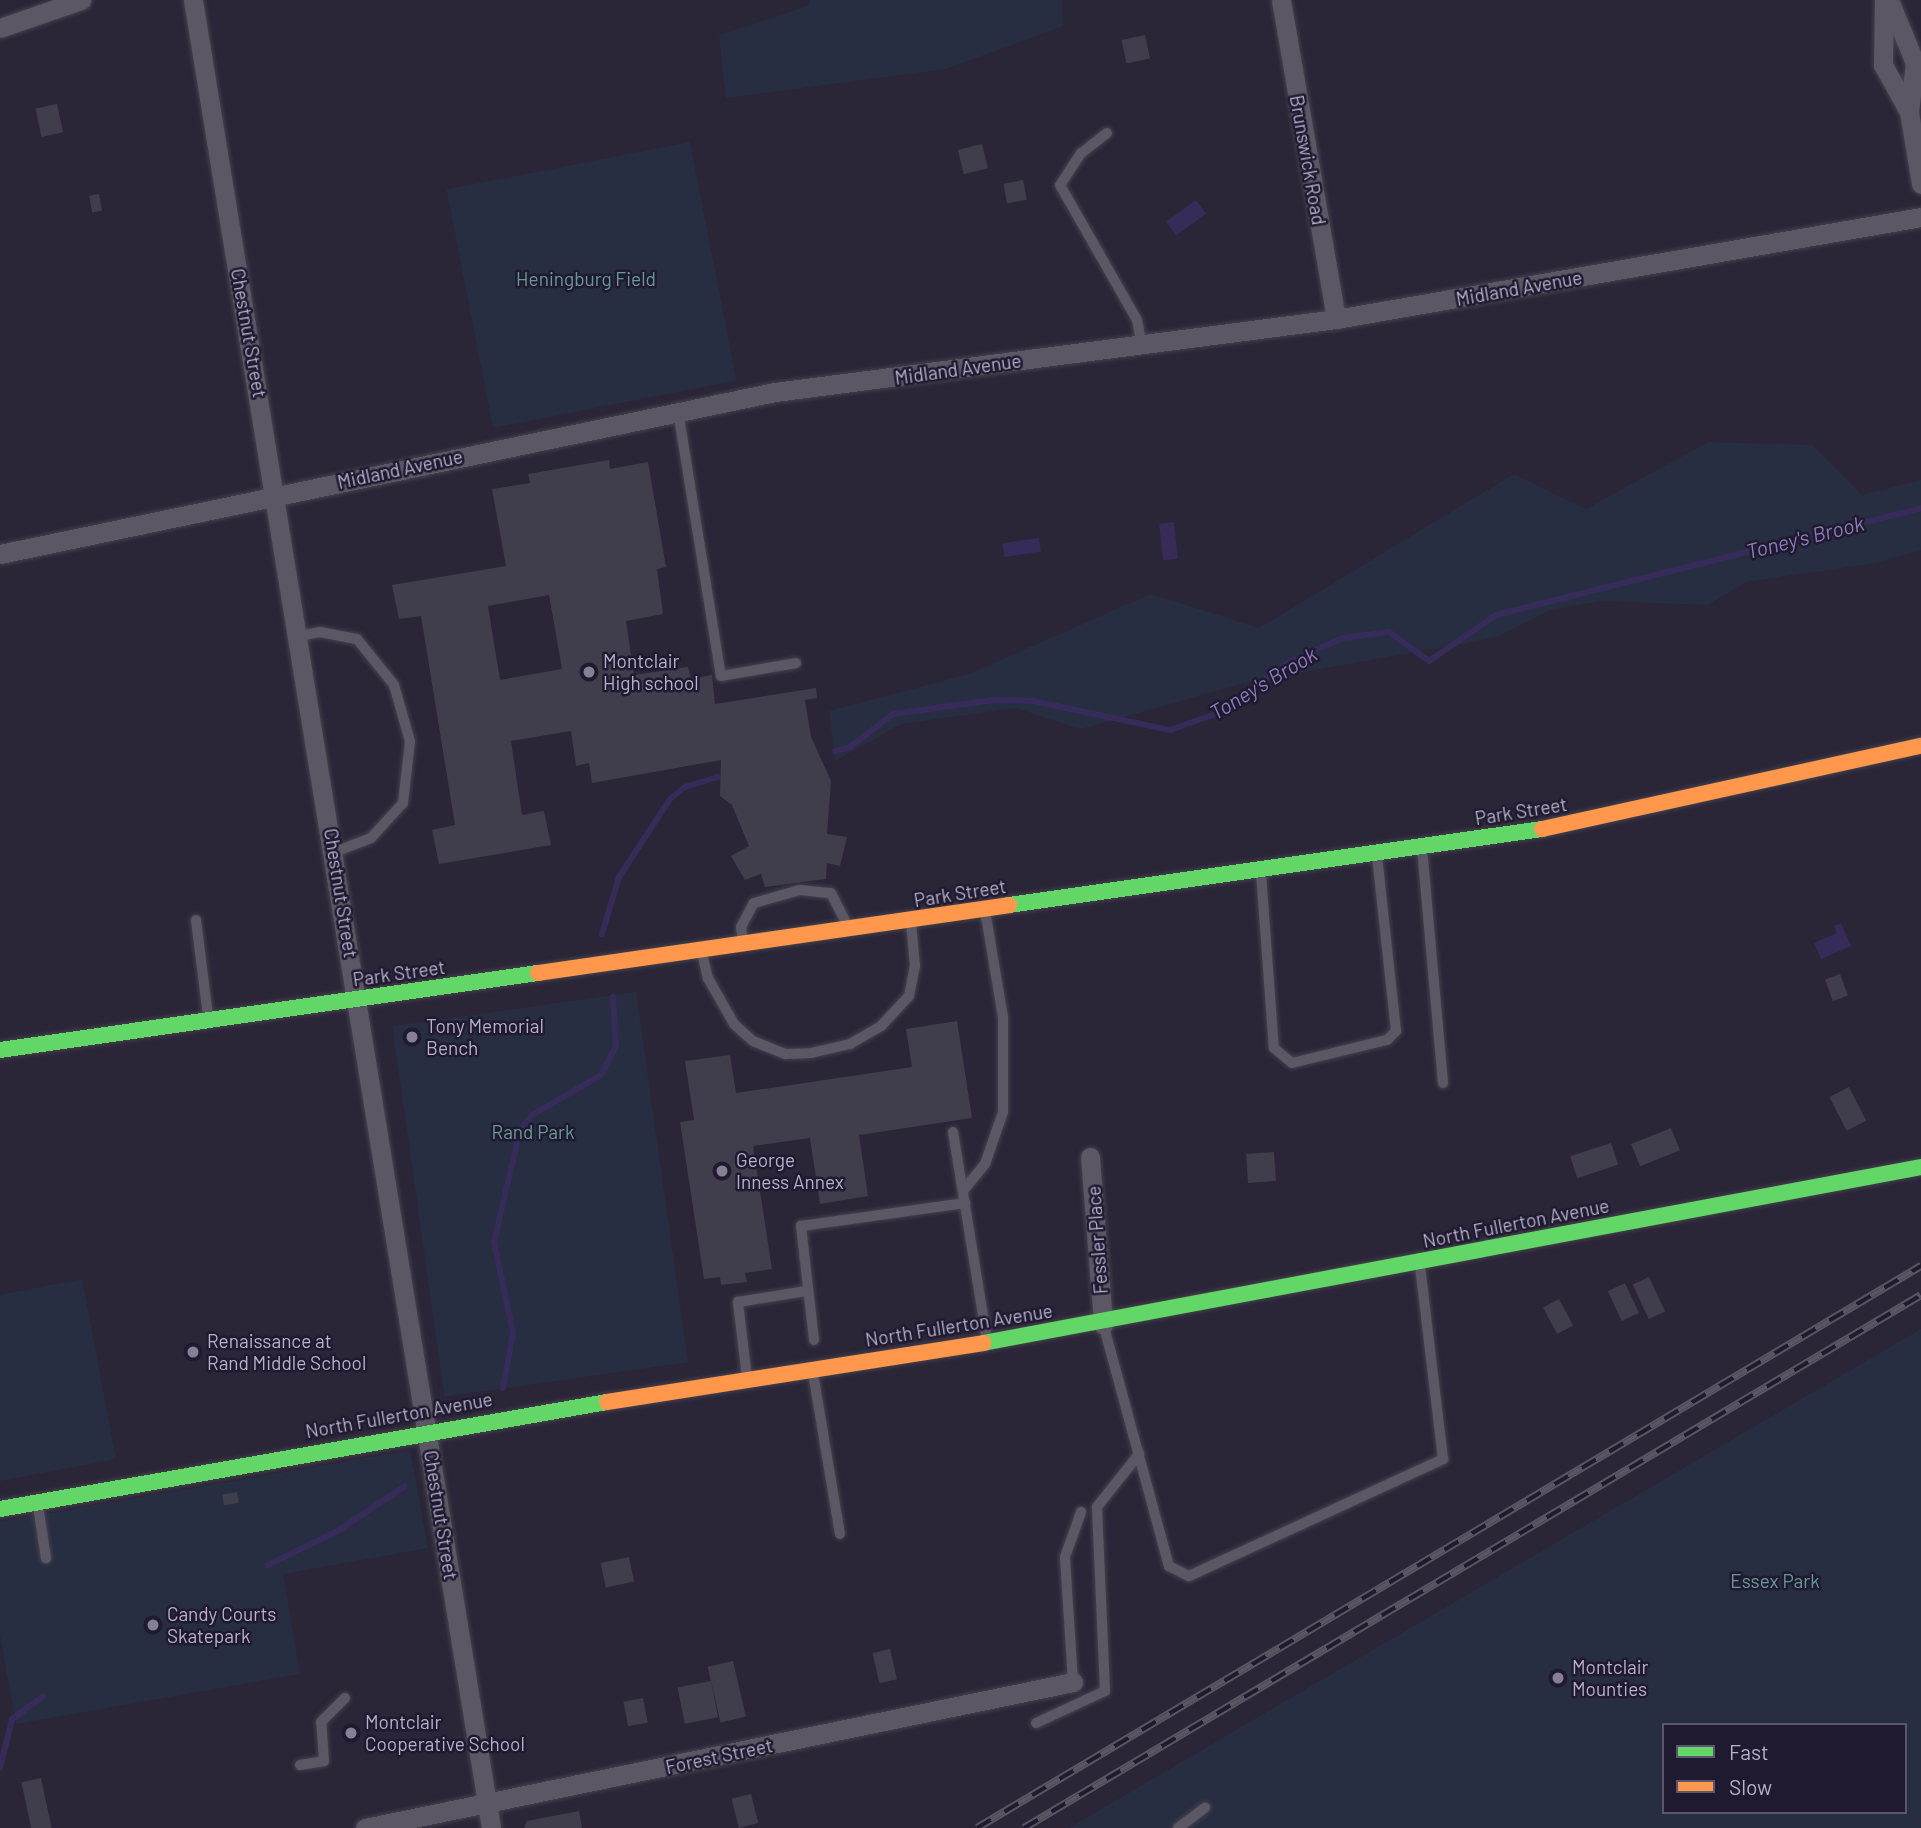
<!DOCTYPE html>
<html>
<head>
<meta charset="utf-8">
<style>
	body { margin:0 }
	#map { position:relative; width:1921px; height:1828px; overflow:hidden; background:#2a2637; font-family:Barlow,sans-serif }
	div>[style] { position:absolute }
	[style*='--x'] { left:calc(var(--x)*1px); top:calc(var(--y)*1px); width:calc(var(--w)*1px); rotate:calc(var(--a)*1deg) }
	.green>* { inset:0; background:#272e41; transform-origin:0 0 }
	.water>* { inset:0; background:#372b5a; transform-origin:0 0 }
	.stream>* { height:6px; margin:-3px; padding:0 3px; transform-origin:3px; border-radius:3px; background:#372b5a }
	.building>* { inset:0; background:#403d4c; transform-origin:0 0 }
	.roads { filter:drop-shadow(0 0 2px #45414e) drop-shadow(0 0 2px #45414e) }
	.lane>* { height:10px; margin:-5px; padding:0 5px; transform-origin:5px; border-radius:5px; background:#5b5764 }
	.street>* { height:19px; margin:-9.5px; padding:0 9.5px; transform-origin:9.5px; border-radius:9.5px; background:#5b5764 }
	.fast>* { height:16px; margin:-8px; padding:0 8px; transform-origin:8px; border-radius:8px; background:#63d668 }
	.slow>* { height:16px; margin:-8px; padding:0 8px; transform-origin:8px; border-radius:8px; background:#ff974d }
	.rail>* { height:8px; margin-top:-4px; transform-origin:0; background:repeating-linear-gradient(90deg,#201a31 0 16px,#595562 0 32px); box-sizing:border-box; border-block:2px solid #595562 }
	.dots>* { width:19px; height:19px; translate:-50% -50%; box-sizing:border-box; border:4px solid #201a31; border-radius:50% }
	span { translate:-50% -50%; white-space:nowrap; text-align:center; line-height:1.15; -webkit-text-stroke:5px #201a31; paint-order:stroke }
	.street-label { font-size:19px; color:#b7b0c8 }
	.park-label { font-size:19px; color:#659b96 }
	.poi-label { font-size:19px; color:#b7b0c8 }
	.left { translate:0 -50%; text-align:left }
	.water-label { font-size:21px; color:#8b7cb8; font-style:italic }
	.legend { position:absolute; left:1662px; top:1723px; width:245px; height:91px; box-sizing:border-box; background:#201a31; border:2px solid #5c566d; margin:0; padding:9px 12px; list-style:none; font-size:21px; color:#b7b0c8 }
	.legend li { display:flex; align-items:center; gap:14px; height:35px }
	.legend b { width:35px; border:2px solid #5c566d }
</style>
</head>
<body>
<div id="map">
	<div class="green">
		<i style="clip-path:polygon(810px 0,1062px 0,1063px 26px,946px 69px,726px 98px,719px 35px,808px 6px)"></i>
		<i style="left:690px;top:142px;width:243px;height:248px;rotate:79deg"></i>
		<i style="clip-path:polygon(1708px 442px,1812px 445px,1862px 495px,1921px 480px,1921px 550px,1877px 563px,1746px 582px,1708px 605px,1601px 601px,1551px 610px,1494px 638px,1248px 682px,1081px 729px,1015px 708px,901px 724px,835px 761px,829px 711px,969px 674px,1151px 594px,1259px 628px,1514px 474px,1586px 509px)"></i>
		<i style="left:636px;top:992px;width:374px;height:246px;rotate:82deg"></i>
		<i style="clip-path:polygon(82px 1279px,116px 1459px,0 1481px,0 1295px)"></i>
		<i style="clip-path:polygon(evenodd,1921px 1329px,1921px 1828px,1069px 1828px,1921px 1329px,1664px 1725px,1905px 1725px,1905px 1812px,1664px 1812px,1664px 1725px)"></i>
		<i style="clip-path:polygon(410px 1450px,428px 1548px,283px 1574px,300px 1674px,16px 1724px,0 1635px,0 1522px)"></i>
	</div>
	<div class="water">
		<i style="left:1196px;top:200px;width:17px;height:37px;rotate:54deg"></i>
		<i style="left:1174px;top:522px;width:37px;height:15px;rotate:84deg"></i>
		<i style="left:1039px;top:538px;width:14px;height:37px;rotate:82deg"></i>
		<i style="clip-path:polygon(1841px 923px,1851px 946px,1821px 959px,1814px 943px,1837px 933px,1834px 926px)"></i>
	</div>
	<div class="stream">
		<i style="--x:835;--y:751;--w:16;--a:-15"></i>
		<i style="--x:850;--y:747;--w:54;--a:-37.5"></i>
		<i style="--x:893;--y:714;--w:101;--a:-8"></i>
		<i style="--x:993;--y:700;--w:40;--a:1.4"></i>
		<i style="--x:1033;--y:701;--w:140;--a:12"></i>
		<i style="--x:1170;--y:730;--w:51;--a:-19.5"></i>
		<i style="--x:1218;--y:713;--w:90;--a:-35.5"></i>
		<i style="--x:1291;--y:661;--w:57;--a:-23.9"></i>
		<i style="--x:1343;--y:638;--w:46;--a:-7.4"></i>
		<i style="--x:1389;--y:632;--w:49;--a:35.9"></i>
		<i style="--x:1429;--y:661;--w:81;--a:-34.5"></i>
		<i style="--x:1496;--y:615;--w:438;--a:-14.1"></i>
		<i style="--x:602;--y:934;--w:59;--a:-73.4"></i>
		<i style="--x:619;--y:877;--w:93;--a:-56.8"></i>
		<i style="--x:670;--y:799;--w:19;--a:-39"></i>
		<i style="--x:685;--y:787;--w:34;--a:-17"></i>
		<i style="--x:503;--y:1388;--w:56;--a:-79.7"></i>
		<i style="--x:513;--y:1333;--w:93;--a:-101.8"></i>
		<i style="--x:494;--y:1242;--w:115;--a:-76.9"></i>
		<i style="--x:520;--y:1130;--w:19;--a:-51"></i>
		<i style="--x:532;--y:1115;--w:80;--a:-30.1"></i>
		<i style="--x:601;--y:1075;--w:33;--a:-63"></i>
		<i style="--x:616;--y:1046;--w:49;--a:-93.5"></i>
		<i style="--x:268;--y:1565;--w:79;--a:-26.2"></i>
		<i style="--x:339;--y:1530;--w:79;--a:-33.7"></i>
		<i style="--x:0;--y:1768;--w:50;--a:-76.2"></i>
		<i style="--x:12;--y:1719;--w:39;--a:-36"></i>
	</div>
	<div class="building">
		<i style="left:1145px;top:35px;width:24px;height:24px;rotate:78deg"></i>
		<i style="left:57px;top:104px;width:29px;height:22px;rotate:78deg"></i>
		<i style="left:982px;top:144px;width:25px;height:25px;rotate:76deg"></i>
		<i style="left:1023px;top:180px;width:20px;height:20px;rotate:79deg"></i>
		<i style="left:99px;top:194px;width:17px;height:10px;rotate:80deg"></i>
		<i style="clip-path:polygon(evenodd,609px 460px,610px 469px,648px 462px,666px 567px,657px 569px,663px 614px,626px 621px,634px 675px,688px 667px,691px 679px,712px 675px,715px 704px,816px 688px,817px 698px,805px 700px,811px 737px,831px 781px,827px 834px,847px 837px,840px 866px,827px 863px,826px 879px,765px 887px,761px 874px,745px 880px,731px 856px,749px 846px,732px 805px,720px 796px,721px 760px,592px 783px,589px 763px,576px 766px,571px 731px,511px 741px,522px 815px,544px 811px,551px 845px,439px 864px,432px 830px,455px 825px,421px 616px,399px 619px,392px 585px,506px 566px,492px 489px,530px 483px,528px 474px,609px 460px,549px 595px,562px 669px,500px 680px,488px 606px,549px 595px)"></i>
		<i style="left:1840px;top:974px;width:23px;height:16px;rotate:70deg"></i>
		<i style="clip-path:polygon(957px 1021px,972px 1118px,859px 1135px,868px 1196px,820px 1204px,810px 1138px,753px 1146px,772px 1269px,745px 1273px,747px 1282px,721px 1285px,720px 1277px,704px 1279px,680px 1122px,694px 1120px,685px 1061px,730px 1055px,736px 1093px,912px 1067px,906px 1029px)"></i>
		<i style="left:1849px;top:1087px;width:38px;height:22px;rotate:63deg"></i>
		<i style="left:1671px;top:1128px;width:24px;height:43px;rotate:68deg"></i>
		<i style="left:1611px;top:1143px;width:23px;height:43px;rotate:72deg"></i>
		<i style="left:1274px;top:1152px;width:29px;height:28px;rotate:86deg"></i>
		<i style="left:1649px;top:1277px;width:38px;height:18px;rotate:65deg"></i>
		<i style="left:1625px;top:1283px;width:33px;height:19px;rotate:65deg"></i>
		<i style="left:1559px;top:1299px;width:30px;height:18px;rotate:62deg"></i>
		<i style="left:237px;top:1492px;width:11px;height:15px;rotate:80deg"></i>
		<i style="left:629px;top:1557px;width:25px;height:29px;rotate:78deg"></i>
		<i style="left:890px;top:1649px;width:31px;height:18px;rotate:77deg"></i>
		<i style="left:733px;top:1661px;width:57px;height:26px;rotate:77deg"></i>
		<i style="left:711px;top:1681px;width:37px;height:34px;rotate:79deg"></i>
		<i style="left:643px;top:1698px;width:25px;height:20px;rotate:79deg"></i>
		<i style="left:41px;top:1778px;width:51px;height:20px;rotate:78deg"></i>
		<i style="left:751px;top:1794px;width:30px;height:20px;rotate:76deg"></i>
		<i style="clip-path:polygon(579px 1811px,582px 1828px,524px 1828px,527px 1821px)"></i>
	</div>
	<div class="roads">
		<div class="lane">
			<i style="--x:1107;--y:133;--w:33;--a:142"></i>
			<i style="--x:1081;--y:153;--w:38;--a:123"></i>
			<i style="--x:1060;--y:185;--w:155;--a:60.3"></i>
			<i style="--x:1137;--y:320;--w:25;--a:79"></i>
			<i style="--x:678;--y:411;--w:268;--a:80.8"></i>
			<i style="--x:721;--y:676;--w:76;--a:-9.8"></i>
			<i style="--x:298;--y:636;--w:22;--a:-10"></i>
			<i style="--x:320;--y:632;--w:38;--a:11"></i>
			<i style="--x:357;--y:639;--w:59;--a:51.2"></i>
			<i style="--x:394;--y:685;--w:58;--a:74.1"></i>
			<i style="--x:410;--y:741;--w:62;--a:96.4"></i>
			<i style="--x:403;--y:803;--w:47;--a:132.4"></i>
			<i style="--x:371;--y:838;--w:40;--a:159"></i>
			<i style="--x:1422;--y:848;--w:236;--a:84.9"></i>
			<i style="--x:1261;--y:873;--w:175;--a:85.8"></i>
			<i style="--x:1274;--y:1048;--w:23;--a:40"></i>
			<i style="--x:1292;--y:1063;--w:98;--a:-13.6"></i>
			<i style="--x:1387;--y:1040;--w:13;--a:-45"></i>
			<i style="--x:1396;--y:1031;--w:176;--a:-96.2"></i>
			<i style="--x:196;--y:920;--w:98;--a:82.9"></i>
			<i style="--x:743;--y:941;--w:14;--a:-98"></i>
			<i style="--x:741;--y:927;--w:27;--a:-62"></i>
			<i style="--x:754;--y:903;--w:48;--a:-15.8"></i>
			<i style="--x:800;--y:890;--w:31;--a:6"></i>
			<i style="--x:831;--y:893;--w:38;--a:63"></i>
			<i style="--x:702;--y:953;--w:26;--a:77"></i>
			<i style="--x:708;--y:978;--w:53;--a:60.5"></i>
			<i style="--x:734;--y:1024;--w:25;--a:42"></i>
			<i style="--x:753;--y:1041;--w:35;--a:22"></i>
			<i style="--x:786;--y:1054;--w:25;--a:-2"></i>
			<i style="--x:811;--y:1053;--w:40;--a:-13"></i>
			<i style="--x:850;--y:1044;--w:36;--a:-30"></i>
			<i style="--x:881;--y:1026;--w:41;--a:-47"></i>
			<i style="--x:909;--y:996;--w:31;--a:-79"></i>
			<i style="--x:915;--y:966;--w:43;--a:-95.3"></i>
			<i style="--x:953;--y:1132;--w:211;--a:80.7"></i>
			<i style="--x:963;--y:1191;--w:35;--a:-51"></i>
			<i style="--x:985;--y:1164;--w:55;--a:-70.9"></i>
			<i style="--x:1003;--y:1112;--w:95;--a:-90"></i>
			<i style="--x:1003;--y:1017;--w:108;--a:-99.6"></i>
			<i style="--x:1104;--y:1327;--w:248;--a:74.8"></i>
			<i style="--x:1169;--y:1566;--w:22;--a:27"></i>
			<i style="--x:1189;--y:1576;--w:280;--a:-24.7"></i>
			<i style="--x:1443;--y:1459;--w:193;--a:-96.8"></i>
			<i style="--x:814;--y:1340;--w:115;--a:-96.5"></i>
			<i style="--x:801;--y:1226;--w:166;--a:-8"></i>
			<i style="--x:813;--y:1373;--w:163;--a:80.5"></i>
			<i style="--x:747;--y:1378;--w:77;--a:-96.8"></i>
			<i style="--x:738;--y:1302;--w:69;--a:-9.2"></i>
			<i style="--x:38;--y:1506;--w:53;--a:81.3"></i>
			<i style="--x:1073;--y:1682;--w:125;--a:-93.7"></i>
			<i style="--x:1065;--y:1557;--w:48;--a:-70.4"></i>
			<i style="--x:1036;--y:1723;--w:76;--a:-24.9"></i>
			<i style="--x:1105;--y:1691;--w:184;--a:-92.5"></i>
			<i style="--x:1097;--y:1507;--w:68;--a:-51.6"></i>
			<i style="--x:300;--y:1765;--w:24;--a:-9"></i>
			<i style="--x:324;--y:1761;--w:39;--a:-94"></i>
			<i style="--x:321;--y:1722;--w:34;--a:-45"></i>
			<i style="--x:1178;--y:1828;--w:34;--a:-37"></i>
		</div>
		<div class="street">
			<i style="--x:193;--y:0;--w:1852;--a:80.74"></i>
			<i style="--x:1281;--y:0;--w:324;--a:80.2"></i>
			<i style="--x:1884;--y:0;--w:65;--a:90.9"></i>
			<i style="--x:1883;--y:65;--w:54;--a:61"></i>
			<i style="--x:1889;--y:0;--w:68;--a:67.6"></i>
			<i style="--x:1915;--y:63;--w:49;--a:97"></i>
			<i style="--x:1909;--y:112;--w:73;--a:80.5"></i>
			<i style="--x:0;--y:28;--w:86;--a:-19.1"></i>
			<i style="--x:0;--y:554;--w:792;--a:-11.81"></i>
			<i style="--x:775;--y:392;--w:566;--a:-7.41"></i>
			<i style="--x:1336;--y:319;--w:594;--a:-9.89"></i>
			<i style="--x:1090;--y:1157;--w:168;--a:85.5"></i>
			<i style="--x:365;--y:1828;--w:723;--a:-11.65"></i>
		</div>
		<div class="fast">
			<i style="--x:1009;--y:905;--w:538;--a:-8.12"></i>
			<i style="--x:0;--y:1050;--w:543;--a:-8.15"></i>
			<i style="--x:983;--y:1343;--w:954;--a:-10.63"></i>
			<i style="--x:0;--y:1509;--w:616;--a:-10"></i>
		</div>
		<div class="slow">
			<i style="--x:1542;--y:829;--w:388;--a:-12.4"></i>
			<i style="--x:538;--y:973;--w:476;--a:-8.2"></i>
			<i style="--x:607;--y:1402;--w:381;--a:-8.9"></i>
		</div>
	</div>
	<div class="rail">
		<i style="--x:977;--y:1828;--w:1099;--a:-30.77"></i>
		<i style="--x:1024;--y:1828;--w:1043;--a:-30.72"></i>
	</div>
	<div class="dots">
		<i style="left:589px;top:672px;background:#868095"></i>
		<i style="left:412px;top:1037px;background:#868095"></i>
		<i style="left:722px;top:1171px;background:#868095"></i>
		<i style="left:193px;top:1352px;background:#868095"></i>
		<i style="left:153px;top:1625px;background:#868095"></i>
		<i style="left:1558px;top:1678px;background:#868095"></i>
		<i style="left:351px;top:1733px;background:#868095"></i>
	</div>
	<div class="street-label">
		<span style="left:1308px;top:160px;rotate:80deg">Brunswick Road</span>
		<span style="left:1519px;top:288px;rotate:-10deg">Midland Avenue</span>
		<span style="left:249px;top:333px;rotate:80deg">Chestnut Street</span>
		<span style="left:958px;top:369px;rotate:-8deg">Midland Avenue</span>
		<span style="left:400px;top:469px;rotate:-12deg">Midland Avenue</span>
		<span style="left:1521px;top:811px;rotate:-9deg">Park Street</span>
		<span style="left:341px;top:893px;rotate:81deg">Chestnut Street</span>
		<span style="left:960px;top:893px;rotate:-9deg">Park Street</span>
		<span style="left:399px;top:973px;rotate:-8deg">Park Street</span>
		<span style="left:1516px;top:1223px;rotate:-11deg">North Fullerton Avenue</span>
		<span style="left:1097px;top:1240px;rotate:-94deg">Fessler Place</span>
		<span style="left:959px;top:1325px;rotate:-9deg">North Fullerton Avenue</span>
		<span style="left:399px;top:1415px;rotate:-10deg">North Fullerton Avenue</span>
		<span style="left:441px;top:1515px;rotate:81deg">Chestnut Street</span>
		<span style="left:719px;top:1756px;rotate:-12deg">Forest Street</span>
	</div>
	<div class="park-label">
		<span style="left:586px;top:279px">Heningburg Field</span>
		<span style="left:533px;top:1132px">Rand Park</span>
		<span style="left:1775px;top:1581px">Essex Park</span>
	</div>
	<div class="poi-label">
		<span class="left" style="left:603px;top:672px">Montclair<br>High school</span>
		<span class="left" style="left:426px;top:1037px">Tony Memorial<br>Bench</span>
		<span class="left" style="left:736px;top:1171px">George<br>Inness Annex</span>
		<span class="left" style="left:207px;top:1352px">Renaissance at<br>Rand Middle School</span>
		<span class="left" style="left:167px;top:1625px">Candy Courts<br>Skatepark</span>
		<span class="left" style="left:1572px;top:1678px">Montclair<br>Mounties</span>
		<span class="left" style="left:365px;top:1733px">Montclair<br>Cooperative School</span>
	</div>
	<div class="water-label">
		<span style="left:1805px;top:537px;rotate:-14deg">Toney's Brook</span>
		<span style="left:1263px;top:683px;rotate:-31deg">Toney's Brook</span>
	</div>
	<ul class="legend">
	<li><b style="height:9px;background:#63d668"></b>Fast</li>
	<li><b style="height:9px;background:#ff974d"></b>Slow</li>
	</ul>
</div>
</body>
</html>
